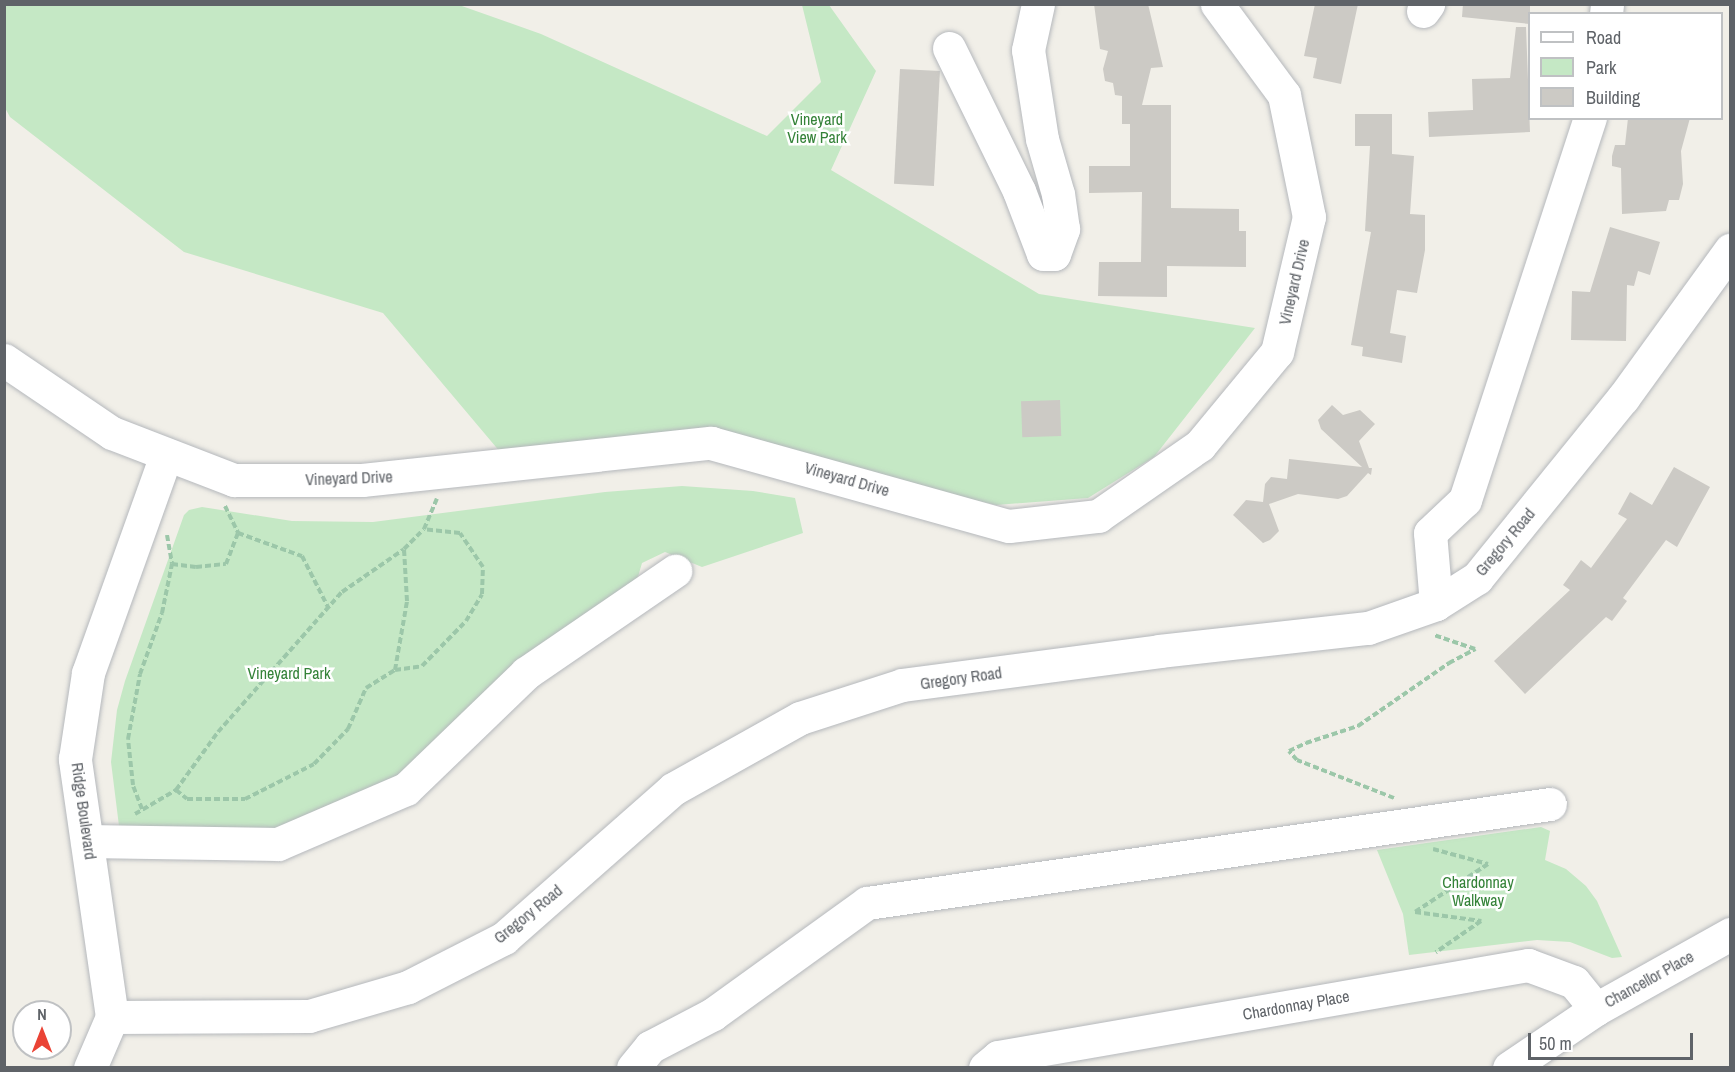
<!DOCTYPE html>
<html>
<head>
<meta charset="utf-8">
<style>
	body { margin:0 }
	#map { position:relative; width:1735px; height:1072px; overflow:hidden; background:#f1efe8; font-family:"Archivo Narrow",sans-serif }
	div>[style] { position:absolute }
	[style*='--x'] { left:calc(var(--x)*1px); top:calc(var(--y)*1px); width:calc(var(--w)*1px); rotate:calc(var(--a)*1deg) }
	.green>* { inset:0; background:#c5e8c5 }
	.building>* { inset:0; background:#cccac5; transform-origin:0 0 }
	.path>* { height:4px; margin-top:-2px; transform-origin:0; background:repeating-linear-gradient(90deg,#9cc7a9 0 6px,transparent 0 9px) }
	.roads { filter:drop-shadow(0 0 2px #b5b8bc) drop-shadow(0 0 2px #b5b8bc) }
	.minor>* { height:33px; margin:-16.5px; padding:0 16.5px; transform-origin:16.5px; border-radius:16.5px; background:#fff }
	span { translate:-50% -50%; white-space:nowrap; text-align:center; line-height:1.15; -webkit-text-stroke:5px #fff; paint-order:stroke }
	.park-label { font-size:16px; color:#348238 }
	.street-label { font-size:16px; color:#5f6368 }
	.frame { position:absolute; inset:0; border:6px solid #5f6368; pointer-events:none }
	.legend { position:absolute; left:1528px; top:12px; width:195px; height:108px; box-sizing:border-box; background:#fff; border:2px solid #bfc1c3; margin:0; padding:8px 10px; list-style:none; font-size:18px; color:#5f6368 }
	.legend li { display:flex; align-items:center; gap:12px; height:30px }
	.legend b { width:30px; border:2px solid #bfc1c3 }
	.north { position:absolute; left:12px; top:1000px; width:60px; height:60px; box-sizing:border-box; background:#fff; border:2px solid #bfc1c3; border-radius:50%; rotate:0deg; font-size:16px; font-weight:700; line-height:24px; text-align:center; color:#5f6368 }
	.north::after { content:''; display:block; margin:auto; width:21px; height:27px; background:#ea4335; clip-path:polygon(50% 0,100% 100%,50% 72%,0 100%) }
	.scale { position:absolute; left:1528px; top:1033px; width:165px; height:27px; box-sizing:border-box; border:3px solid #5f6368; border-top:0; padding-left:8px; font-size:18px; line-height:21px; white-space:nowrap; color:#5f6368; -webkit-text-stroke:4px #fff; paint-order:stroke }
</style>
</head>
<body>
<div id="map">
	<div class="green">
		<i style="clip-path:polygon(4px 5px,459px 5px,541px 34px,767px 136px,821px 82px,802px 5px,829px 5px,876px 71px,831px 170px,1039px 294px,1255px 328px,1154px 457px,1088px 498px,996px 505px,685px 434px,501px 453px,383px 313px,184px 252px,10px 117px,4px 106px)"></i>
		<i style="clip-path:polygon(682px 486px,753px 491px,795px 498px,803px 533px,702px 567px,665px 552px,642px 563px,631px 601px,418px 769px,300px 830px,121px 842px,111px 762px,117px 710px,125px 681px,184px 515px,189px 510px,202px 507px,292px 521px,373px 522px,605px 492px)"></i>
		<i style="clip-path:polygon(1541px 827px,1550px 831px,1545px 860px,1566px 869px,1586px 886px,1597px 901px,1622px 957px,1612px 958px,1570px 942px,1537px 940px,1409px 955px,1403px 914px,1377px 850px)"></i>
	</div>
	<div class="building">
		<i style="clip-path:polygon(1094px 4px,1148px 4px,1163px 67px,1151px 68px,1142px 105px,1171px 105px,1171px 208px,1239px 209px,1239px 231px,1246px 231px,1246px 267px,1167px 266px,1167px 297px,1098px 296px,1099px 262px,1141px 262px,1142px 192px,1089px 193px,1089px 166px,1130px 166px,1130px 124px,1122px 124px,1122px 96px,1115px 95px,1113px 83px,1105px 81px,1103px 69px,1108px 51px,1100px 49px)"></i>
		<i style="clip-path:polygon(1315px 4px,1358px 4px,1341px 84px,1313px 78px,1317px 58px,1304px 56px)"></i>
		<i style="clip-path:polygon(1463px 4px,1530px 4px,1530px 24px,1462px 17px)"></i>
		<i style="clip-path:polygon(1516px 27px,1526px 27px,1530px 132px,1429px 137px,1428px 112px,1473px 110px,1472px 79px,1510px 78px)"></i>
		<i style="left:900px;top:69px;width:40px;height:115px;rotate:3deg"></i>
		<i style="clip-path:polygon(1355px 114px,1392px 114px,1392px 154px,1414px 156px,1410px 214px,1425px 215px,1425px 250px,1417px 293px,1397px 290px,1390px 333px,1406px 336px,1402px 363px,1362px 356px,1363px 347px,1351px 345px,1371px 232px,1365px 231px,1370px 146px,1355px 146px)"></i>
		<i style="clip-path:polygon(1628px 118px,1690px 118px,1681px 151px,1683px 184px,1679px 200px,1669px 200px,1666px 211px,1622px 214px,1621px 168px,1612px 166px,1612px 156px,1615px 145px,1625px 145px)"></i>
		<i style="clip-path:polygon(1610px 227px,1660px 242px,1650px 275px,1638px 271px,1634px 286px,1627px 285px,1626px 341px,1571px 340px,1572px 291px,1590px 292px)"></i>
		<i style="left:1060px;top:400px;width:36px;height:39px;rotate:88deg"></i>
		<i style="clip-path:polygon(1332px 405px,1343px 415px,1360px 410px,1375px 424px,1359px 441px,1369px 468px,1372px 468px,1371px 475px,1368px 473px,1347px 496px,1338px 499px,1298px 494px,1269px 504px,1279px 531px,1270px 540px,1263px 543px,1233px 515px,1246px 500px,1263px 502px,1265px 484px,1271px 477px,1287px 479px,1289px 459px,1362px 467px,1321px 429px,1318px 420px)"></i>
		<i style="clip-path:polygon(1674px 467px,1710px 487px,1677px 547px,1666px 540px,1623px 598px,1627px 601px,1612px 621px,1606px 617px,1525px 694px,1494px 661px,1570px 590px,1563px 585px,1581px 560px,1591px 568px,1627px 519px,1618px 514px,1630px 492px,1652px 505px)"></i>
	</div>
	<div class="path">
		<i style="--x:225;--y:506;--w:30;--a:64"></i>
		<i style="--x:238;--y:533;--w:68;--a:19.8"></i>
		<i style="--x:302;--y:556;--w:57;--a:63"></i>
		<i style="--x:167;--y:535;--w:29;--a:80"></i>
		<i style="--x:395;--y:670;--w:70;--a:-80.1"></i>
		<i style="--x:407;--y:601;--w:52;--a:-93.3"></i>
		<i style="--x:176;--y:790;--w:14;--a:39"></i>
		<i style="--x:187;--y:799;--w:58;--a:0"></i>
		<i style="--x:245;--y:799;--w:77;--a:-26.9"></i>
		<i style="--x:314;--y:764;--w:49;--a:-45.8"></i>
		<i style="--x:348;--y:729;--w:45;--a:-66.3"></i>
		<i style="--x:366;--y:688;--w:34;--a:-32"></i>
		<i style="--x:395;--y:670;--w:27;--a:-8"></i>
		<i style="--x:422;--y:666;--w:63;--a:-45.6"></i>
		<i style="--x:466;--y:621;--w:31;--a:-59"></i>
		<i style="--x:482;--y:594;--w:27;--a:-88"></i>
		<i style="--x:483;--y:567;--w:41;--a:-124.1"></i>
		<i style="--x:460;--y:533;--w:36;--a:-174"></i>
		<i style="--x:1394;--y:798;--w:104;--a:-158.6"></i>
		<i style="--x:1297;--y:760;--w:12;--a:-132"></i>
		<i style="--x:1289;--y:751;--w:19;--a:-25"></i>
		<i style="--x:1306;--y:743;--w:55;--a:-18.1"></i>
		<i style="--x:1358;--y:726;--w:111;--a:-34.7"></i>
		<i style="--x:1449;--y:663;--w:30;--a:-28"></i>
		<i style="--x:1475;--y:649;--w:43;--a:-161.1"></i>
		<i style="--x:142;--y:809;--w:26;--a:-111"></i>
		<i style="--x:133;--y:785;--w:46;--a:-96.2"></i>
		<i style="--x:128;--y:739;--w:66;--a:-79.5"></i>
		<i style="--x:140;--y:674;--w:65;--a:-70.2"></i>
		<i style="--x:162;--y:613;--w:50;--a:-78.5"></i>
		<i style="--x:172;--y:564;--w:24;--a:7"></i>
		<i style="--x:196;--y:567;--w:30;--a:-6"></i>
		<i style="--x:226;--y:564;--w:33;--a:-69"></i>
		<i style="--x:135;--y:814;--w:48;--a:-30.3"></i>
		<i style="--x:176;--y:790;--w:72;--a:-54.1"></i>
		<i style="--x:218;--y:732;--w:187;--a:-48.5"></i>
		<i style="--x:342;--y:592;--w:75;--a:-34.7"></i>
		<i style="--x:404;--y:549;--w:28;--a:-45"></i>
		<i style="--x:424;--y:529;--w:33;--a:-67"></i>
		<i style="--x:1433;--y:849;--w:57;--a:15.3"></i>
		<i style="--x:1488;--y:864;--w:87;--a:146.7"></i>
		<i style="--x:1415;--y:912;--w:67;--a:7.8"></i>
		<i style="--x:1481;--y:921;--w:55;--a:145.4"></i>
	</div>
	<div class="roads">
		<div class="minor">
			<i style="--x:1423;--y:11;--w:9;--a:-54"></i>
			<i style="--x:1606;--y:14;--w:10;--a:-84"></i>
			<i style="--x:949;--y:48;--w:159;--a:63.9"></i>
			<i style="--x:1019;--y:191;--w:67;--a:69.1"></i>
			<i style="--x:1043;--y:254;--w:11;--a:0"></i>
			<i style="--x:1054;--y:254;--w:27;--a:-70"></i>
			<i style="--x:1063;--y:229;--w:35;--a:-98"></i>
			<i style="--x:1058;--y:194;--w:57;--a:-106.2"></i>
			<i style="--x:1042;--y:139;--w:90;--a:-98.9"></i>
			<i style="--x:1028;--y:50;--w:47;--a:-77.7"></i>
			<i style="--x:4;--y:360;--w:130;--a:34.1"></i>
			<i style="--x:112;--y:433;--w:131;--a:21.1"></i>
			<i style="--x:234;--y:480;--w:128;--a:0"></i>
			<i style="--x:362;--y:480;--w:351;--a:-6.1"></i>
			<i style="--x:711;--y:443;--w:309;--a:15.6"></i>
			<i style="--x:1009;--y:526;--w:90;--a:-6.4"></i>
			<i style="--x:1098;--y:516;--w:124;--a:-34.8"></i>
			<i style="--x:1200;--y:445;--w:121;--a:-50.4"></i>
			<i style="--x:1277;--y:352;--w:139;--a:-76.7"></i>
			<i style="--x:1309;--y:217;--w:125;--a:-101.6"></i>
			<i style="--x:1284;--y:95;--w:113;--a:-126.4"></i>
			<i style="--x:1436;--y:604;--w:71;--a:-94.8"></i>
			<i style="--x:1430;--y:533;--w:48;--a:-43.3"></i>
			<i style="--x:1465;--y:500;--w:402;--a:-71.9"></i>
			<i style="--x:87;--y:841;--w:191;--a:0.9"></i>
			<i style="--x:278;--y:844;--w:139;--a:-23.3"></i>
			<i style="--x:406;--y:789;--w:167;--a:-44"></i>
			<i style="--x:526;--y:673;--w:181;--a:-34.4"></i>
			<i style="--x:112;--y:1017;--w:197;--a:-0.3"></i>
			<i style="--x:309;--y:1016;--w:103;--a:-16.3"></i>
			<i style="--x:408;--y:987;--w:108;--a:-27"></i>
			<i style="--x:504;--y:938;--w:225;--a:-41.4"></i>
			<i style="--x:673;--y:789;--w:145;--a:-29.2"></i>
			<i style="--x:800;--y:718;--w:107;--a:-17.9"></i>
			<i style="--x:902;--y:685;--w:259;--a:-7.5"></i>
			<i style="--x:1159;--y:651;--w:210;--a:-6.3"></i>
			<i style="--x:1368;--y:628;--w:72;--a:-19.4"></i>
			<i style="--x:1436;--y:604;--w:49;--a:-32.4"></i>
			<i style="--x:1477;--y:578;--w:232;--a:-51"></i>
			<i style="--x:1623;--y:398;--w:183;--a:-54.1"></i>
			<i style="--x:90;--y:1068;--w:56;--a:-66.7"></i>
			<i style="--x:112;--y:1017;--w:261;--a:-98.2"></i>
			<i style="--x:75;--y:759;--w:87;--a:-81.4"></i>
			<i style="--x:88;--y:673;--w:232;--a:-70.3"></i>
			<i style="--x:633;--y:1068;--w:27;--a:-51"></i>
			<i style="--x:650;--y:1047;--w:71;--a:-27.6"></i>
			<i style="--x:713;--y:1014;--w:190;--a:-35.8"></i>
			<i style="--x:867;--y:903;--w:690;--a:-8.25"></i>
			<i style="--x:985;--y:1068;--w:17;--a:-40"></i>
			<i style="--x:998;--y:1057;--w:538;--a:-9.85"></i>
			<i style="--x:1528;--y:965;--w:49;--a:20.3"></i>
			<i style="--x:1574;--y:982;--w:35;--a:51"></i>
			<i style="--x:1509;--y:1068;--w:105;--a:-34.1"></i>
			<i style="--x:1596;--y:1009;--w:154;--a:-29.2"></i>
		</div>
	</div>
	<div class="park-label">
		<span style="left:817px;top:128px">Vineyard<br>View Park</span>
		<span style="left:289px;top:673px">Vineyard Park</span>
		<span style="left:1478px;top:891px">Chardonnay<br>Walkway</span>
	</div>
	<div class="street-label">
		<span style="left:1294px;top:282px;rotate:-77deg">Vineyard Drive</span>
		<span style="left:349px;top:478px;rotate:-2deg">Vineyard Drive</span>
		<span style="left:847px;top:479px;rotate:16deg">Vineyard Drive</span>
		<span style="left:1505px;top:542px;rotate:-50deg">Gregory Road</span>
		<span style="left:961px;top:678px;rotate:-8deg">Gregory Road</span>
		<span style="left:84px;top:811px;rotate:82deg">Ridge Boulevard</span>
		<span style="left:528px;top:914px;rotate:-39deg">Gregory Road</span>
		<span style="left:1649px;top:979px;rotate:-29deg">Chancellor Place</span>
		<span style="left:1296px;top:1005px;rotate:-10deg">Chardonnay Place</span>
	</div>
	<div class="frame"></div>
	<ul class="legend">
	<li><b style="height:8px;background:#fff"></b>Road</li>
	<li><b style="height:16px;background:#c5e8c5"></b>Park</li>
	<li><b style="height:16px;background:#cccac5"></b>Building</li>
	</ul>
	<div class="north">N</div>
	<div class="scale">50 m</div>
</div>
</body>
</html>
